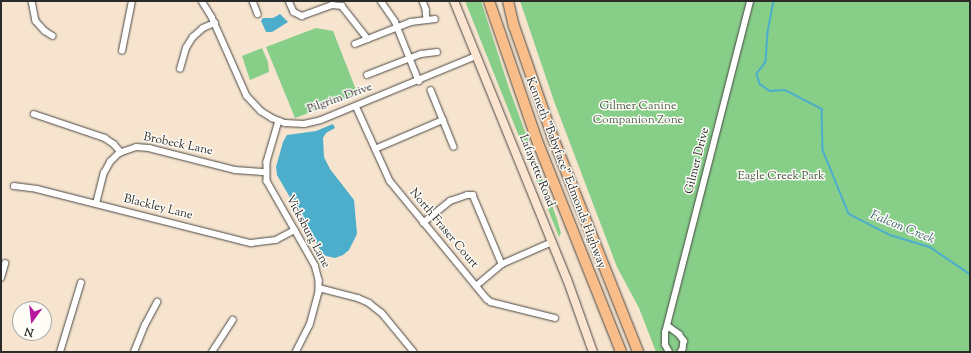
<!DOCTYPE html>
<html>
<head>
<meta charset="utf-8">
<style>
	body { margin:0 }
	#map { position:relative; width:971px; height:353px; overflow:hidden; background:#f6e4cf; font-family:"Sorts Mill Goudy",serif }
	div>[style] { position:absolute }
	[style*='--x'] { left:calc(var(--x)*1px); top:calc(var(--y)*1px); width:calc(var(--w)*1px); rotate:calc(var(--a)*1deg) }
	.green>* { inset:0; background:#87ce89 }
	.water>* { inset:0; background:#4daecc }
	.stream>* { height:1.5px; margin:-0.75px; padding:0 0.75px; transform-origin:0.75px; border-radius:0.75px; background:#4daecc }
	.roads { filter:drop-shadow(0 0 1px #494744) drop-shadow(0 0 1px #494744) }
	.street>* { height:5.5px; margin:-2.75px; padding:0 2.75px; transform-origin:2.75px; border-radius:2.75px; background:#fff }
	.secondary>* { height:8px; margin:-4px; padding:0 4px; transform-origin:4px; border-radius:4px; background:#fce5d0 }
	.highway>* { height:10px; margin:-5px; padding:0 5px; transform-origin:5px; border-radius:5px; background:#f8bd89 }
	span { translate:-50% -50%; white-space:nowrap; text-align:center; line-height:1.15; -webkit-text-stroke:3px #fdfcf7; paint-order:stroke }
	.street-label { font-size:12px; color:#2b2b2b }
	.park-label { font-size:12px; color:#475c47 }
	.water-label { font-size:13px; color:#395f6b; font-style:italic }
	.frame { position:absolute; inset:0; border:2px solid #2b2b2b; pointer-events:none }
	.north { position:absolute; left:12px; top:301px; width:40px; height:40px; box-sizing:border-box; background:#fdfcf7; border:1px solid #a9a8a5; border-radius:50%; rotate:195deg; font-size:11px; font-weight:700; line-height:16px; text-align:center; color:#2b2b2b }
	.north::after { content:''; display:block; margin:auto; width:14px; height:18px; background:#b5179e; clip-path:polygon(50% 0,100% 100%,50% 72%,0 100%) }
</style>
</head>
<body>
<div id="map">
	<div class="green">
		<i style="clip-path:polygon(465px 1px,481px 1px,509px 88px,557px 219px,561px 233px,559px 237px)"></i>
		<i style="clip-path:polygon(520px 1px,970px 1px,970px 352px,656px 352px,639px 308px,617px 267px,554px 101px)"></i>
		<i style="clip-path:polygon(316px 28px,333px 31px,358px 95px,295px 118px,266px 47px)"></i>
		<i style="clip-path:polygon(262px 48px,268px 62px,269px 72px,250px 80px,242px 56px)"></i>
	</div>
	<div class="water">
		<i style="clip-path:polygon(280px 14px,288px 22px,272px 32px,266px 32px,261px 21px,263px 18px,273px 18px)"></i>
		<i style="clip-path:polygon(333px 124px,335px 128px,326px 133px,323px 138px,324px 157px,330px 169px,354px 200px,357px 234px,349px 250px,343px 255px,335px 258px,326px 256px,322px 253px,277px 175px,276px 167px,283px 142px,287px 135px,316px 131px)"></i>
	</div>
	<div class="stream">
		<i style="--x:774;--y:1;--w:33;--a:101"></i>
		<i style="--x:768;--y:33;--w:29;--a:94"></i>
		<i style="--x:766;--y:62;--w:15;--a:127"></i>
		<i style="--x:757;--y:74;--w:10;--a:73"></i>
		<i style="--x:760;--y:84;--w:12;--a:35"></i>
		<i style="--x:770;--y:91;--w:15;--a:-4"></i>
		<i style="--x:785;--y:90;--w:42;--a:27.2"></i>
		<i style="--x:822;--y:109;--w:41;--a:88.6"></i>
		<i style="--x:823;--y:150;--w:69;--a:67.9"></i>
		<i style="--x:849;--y:214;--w:46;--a:27.1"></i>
		<i style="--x:890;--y:235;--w:42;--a:16.7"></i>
		<i style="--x:930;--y:247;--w:48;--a:34"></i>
	</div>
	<div class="roads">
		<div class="street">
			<i style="--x:32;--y:1;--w:20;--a:79"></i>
			<i style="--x:36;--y:21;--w:13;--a:48"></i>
			<i style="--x:45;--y:31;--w:9;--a:32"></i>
			<i style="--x:202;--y:1;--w:19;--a:58"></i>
			<i style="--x:212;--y:17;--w:86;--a:66.1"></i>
			<i style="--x:247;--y:96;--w:21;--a:47"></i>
			<i style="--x:261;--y:111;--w:13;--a:32"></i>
			<i style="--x:272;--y:118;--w:14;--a:21"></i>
			<i style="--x:285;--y:123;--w:19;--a:3"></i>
			<i style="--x:304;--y:124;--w:17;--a:-13"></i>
			<i style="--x:321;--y:120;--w:168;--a:-22.4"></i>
			<i style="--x:253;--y:1;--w:14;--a:69"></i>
			<i style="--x:289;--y:1;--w:12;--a:66"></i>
			<i style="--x:294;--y:12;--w:9;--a:27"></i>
			<i style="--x:302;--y:16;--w:32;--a:-20"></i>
			<i style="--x:332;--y:5;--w:10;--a:6"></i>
			<i style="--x:342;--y:6;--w:42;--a:51.8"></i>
			<i style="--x:381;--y:1;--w:24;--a:55"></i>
			<i style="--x:395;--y:21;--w:65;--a:68.2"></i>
			<i style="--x:423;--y:1;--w:9;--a:69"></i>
			<i style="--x:426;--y:9;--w:11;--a:85"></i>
			<i style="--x:355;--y:44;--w:60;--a:-21.4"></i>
			<i style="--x:411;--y:22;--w:24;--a:-7"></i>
			<i style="--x:122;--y:51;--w:51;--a:-78.7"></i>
			<i style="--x:180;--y:69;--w:22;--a:-74"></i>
			<i style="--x:186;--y:48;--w:13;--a:-58"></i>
			<i style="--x:193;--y:37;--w:13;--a:-42"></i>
			<i style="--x:203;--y:28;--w:13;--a:-23"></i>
			<i style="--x:367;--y:75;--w:58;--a:-21.3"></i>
			<i style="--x:421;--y:54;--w:16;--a:-7"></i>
			<i style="--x:431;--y:90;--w:61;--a:68"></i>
			<i style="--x:356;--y:106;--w:82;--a:65.6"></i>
			<i style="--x:390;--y:181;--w:153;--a:50.6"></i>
			<i style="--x:487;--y:299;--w:5;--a:37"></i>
			<i style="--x:491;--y:302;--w:66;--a:14"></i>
			<i style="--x:34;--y:114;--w:75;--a:18.7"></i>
			<i style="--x:105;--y:138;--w:11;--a:34"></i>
			<i style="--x:114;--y:144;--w:11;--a:49"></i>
			<i style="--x:279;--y:121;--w:43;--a:106.3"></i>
			<i style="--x:267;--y:162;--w:19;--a:90"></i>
			<i style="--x:267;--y:181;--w:97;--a:60.3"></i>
			<i style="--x:315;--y:265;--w:16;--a:75"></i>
			<i style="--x:319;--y:280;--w:12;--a:90"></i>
			<i style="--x:319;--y:292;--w:34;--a:105"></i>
			<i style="--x:310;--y:325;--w:30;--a:117"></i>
			<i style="--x:375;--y:149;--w:74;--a:-23.1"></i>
			<i style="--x:14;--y:186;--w:23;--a:7"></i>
			<i style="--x:37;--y:189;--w:221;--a:14.2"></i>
			<i style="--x:251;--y:243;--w:25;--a:-7"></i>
			<i style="--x:276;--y:240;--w:21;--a:-28"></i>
			<i style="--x:96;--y:204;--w:32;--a:-76"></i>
			<i style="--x:104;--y:173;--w:13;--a:-61"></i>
			<i style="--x:110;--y:162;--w:13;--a:-45"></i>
			<i style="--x:119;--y:153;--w:18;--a:-19"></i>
			<i style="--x:136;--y:147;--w:13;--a:4"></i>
			<i style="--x:149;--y:148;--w:89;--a:14.3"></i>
			<i style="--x:235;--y:170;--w:31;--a:4"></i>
			<i style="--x:423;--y:223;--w:35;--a:-39"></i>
			<i style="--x:450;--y:201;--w:18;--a:-19"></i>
			<i style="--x:467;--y:195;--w:6;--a:0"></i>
			<i style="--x:473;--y:195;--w:75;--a:67.2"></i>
			<i style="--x:1;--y:278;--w:15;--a:-74"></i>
			<i style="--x:476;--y:286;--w:34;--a:-40"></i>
			<i style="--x:502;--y:264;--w:55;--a:-23.7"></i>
			<i style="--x:319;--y:288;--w:40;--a:14.4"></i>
			<i style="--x:358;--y:298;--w:12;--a:24"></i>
			<i style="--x:369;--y:303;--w:16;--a:38"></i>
			<i style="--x:382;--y:313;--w:50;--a:50.6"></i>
			<i style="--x:668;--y:326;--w:14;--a:36"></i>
			<i style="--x:679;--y:334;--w:9;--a:54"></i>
			<i style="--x:684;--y:341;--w:8;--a:97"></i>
			<i style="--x:683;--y:349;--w:4;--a:124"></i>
			<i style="--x:60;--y:352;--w:72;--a:-73.1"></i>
			<i style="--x:134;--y:352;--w:29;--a:-68"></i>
			<i style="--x:145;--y:325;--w:26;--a:-62"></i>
			<i style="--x:212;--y:352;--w:38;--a:-57"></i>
			<i style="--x:669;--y:352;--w:8;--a:-120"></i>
			<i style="--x:665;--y:345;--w:12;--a:-90"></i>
			<i style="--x:665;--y:333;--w:343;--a:-75.6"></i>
		</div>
		<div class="secondary">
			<i style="--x:454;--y:1;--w:300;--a:67.9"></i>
			<i style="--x:567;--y:279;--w:77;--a:70.4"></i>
		</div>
		<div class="highway">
			<i style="--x:489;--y:1;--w:150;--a:71"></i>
			<i style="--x:538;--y:143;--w:225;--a:68.3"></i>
			<i style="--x:508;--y:1;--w:26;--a:77"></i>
			<i style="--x:514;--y:26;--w:119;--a:70.8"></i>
			<i style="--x:553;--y:138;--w:230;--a:68.3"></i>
		</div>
	</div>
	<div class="street-label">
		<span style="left:340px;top:99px;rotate:-20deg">Pilgrim Drive</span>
		<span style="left:178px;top:145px;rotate:12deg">Brobeck Lane</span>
		<span style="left:698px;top:161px;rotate:-76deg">Gilmer Drive</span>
		<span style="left:536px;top:171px;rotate:68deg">Lafayette Road</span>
		<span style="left:565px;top:173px;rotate:69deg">Kenneth "Babyface" Edmonds Highway</span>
		<span style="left:158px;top:208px;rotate:14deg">Blackley Lane</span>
		<span style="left:443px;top:229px;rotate:50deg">North Fraser Court</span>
		<span style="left:307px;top:232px;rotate:62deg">Vicksburg Lane</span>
	</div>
	<div class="park-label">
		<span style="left:638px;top:114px">Gilmer Canine<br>Companion Zone</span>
		<span style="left:781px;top:177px">Eagle Creek Park</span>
	</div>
	<div class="water-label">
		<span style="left:902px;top:228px;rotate:22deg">Falcon Creek</span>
	</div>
	<div class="frame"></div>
	<div class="north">N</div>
</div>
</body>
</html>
